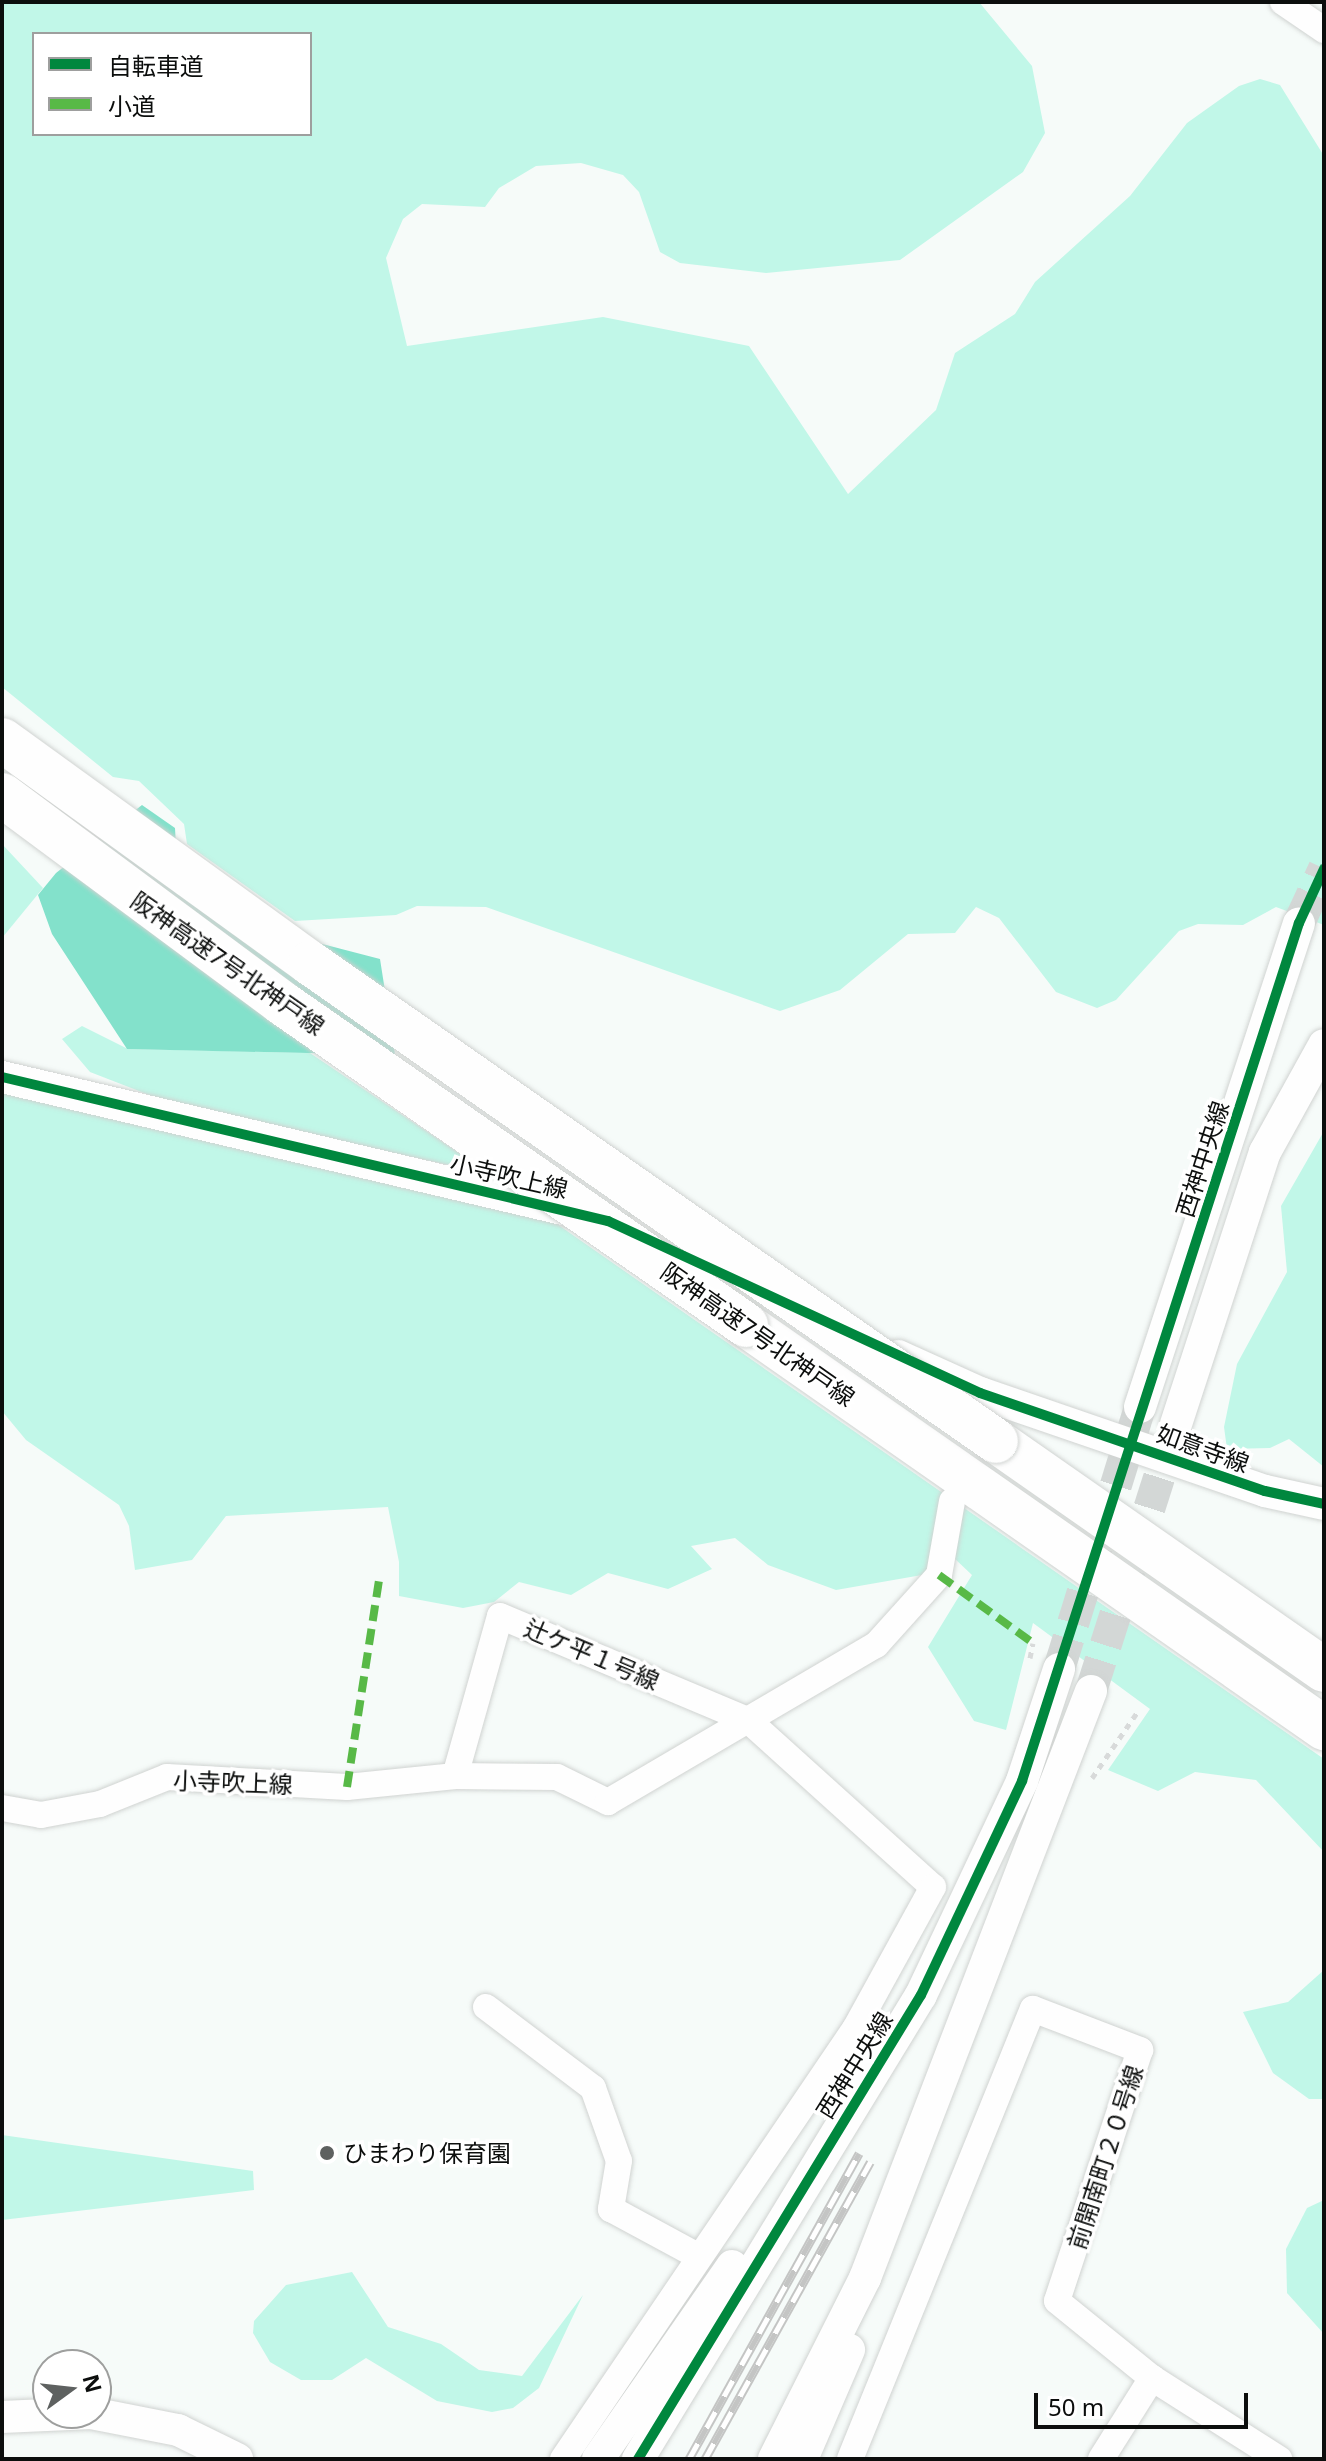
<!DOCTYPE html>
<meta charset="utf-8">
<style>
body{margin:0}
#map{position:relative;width:1326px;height:2461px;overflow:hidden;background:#f6fbf9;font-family:"Noto Sans","Noto Sans JP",sans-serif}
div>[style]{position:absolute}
.green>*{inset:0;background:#c1f7e8}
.water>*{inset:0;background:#83e1cb}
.tertiary-tunnel>*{height:32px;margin-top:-16px;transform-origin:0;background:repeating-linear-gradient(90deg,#d3d7d6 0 32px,transparent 0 48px)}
.path>*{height:5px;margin-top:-2.5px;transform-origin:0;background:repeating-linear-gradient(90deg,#d8dada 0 6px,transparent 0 12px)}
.roads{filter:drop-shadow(0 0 2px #d0d3d1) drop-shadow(0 0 2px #d0d3d1)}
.minor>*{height:26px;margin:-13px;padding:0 13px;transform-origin:13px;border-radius:13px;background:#fefefe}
.tertiary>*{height:32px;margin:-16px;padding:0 16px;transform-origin:16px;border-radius:16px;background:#fefefe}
.motorway>*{height:44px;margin:-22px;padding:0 22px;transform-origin:22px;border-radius:22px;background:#fefefe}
.rail>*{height:9px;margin-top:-4.5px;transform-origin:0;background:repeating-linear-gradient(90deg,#fff 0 18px,#c4c5c4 0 36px);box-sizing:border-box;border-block:2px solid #c4c5c4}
.bridges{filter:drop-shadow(0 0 2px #d0d3d1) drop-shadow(0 0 2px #d0d3d1)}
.motorway-bridge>*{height:44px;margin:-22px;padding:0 22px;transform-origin:22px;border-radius:22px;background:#fefefe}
.quiet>*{height:8px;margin-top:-4px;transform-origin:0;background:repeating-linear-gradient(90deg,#58b947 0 16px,transparent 0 24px)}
.cycleway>*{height:10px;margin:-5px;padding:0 5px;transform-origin:5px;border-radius:5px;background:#00873e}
.dots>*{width:22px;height:22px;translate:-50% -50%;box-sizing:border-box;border:4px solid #fff;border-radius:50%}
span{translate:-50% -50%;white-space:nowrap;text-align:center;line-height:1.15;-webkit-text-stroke:7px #fff;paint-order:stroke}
.street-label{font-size:24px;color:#0c0e0d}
.poi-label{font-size:24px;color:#0c0e0d}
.left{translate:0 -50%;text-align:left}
.frame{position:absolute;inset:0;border:4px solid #0c0e0d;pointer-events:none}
.legend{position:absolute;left:32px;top:32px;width:280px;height:104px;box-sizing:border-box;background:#fff;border:2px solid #9e9f9e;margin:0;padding:10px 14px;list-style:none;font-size:24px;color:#0c0e0d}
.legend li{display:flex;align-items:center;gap:16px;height:40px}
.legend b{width:40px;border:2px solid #9e9f9e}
.north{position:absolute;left:32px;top:2349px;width:80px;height:80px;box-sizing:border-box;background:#fff;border:2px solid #9e9f9e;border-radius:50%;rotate:75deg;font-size:22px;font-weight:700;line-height:32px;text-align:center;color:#0c0e0d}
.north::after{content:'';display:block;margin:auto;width:28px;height:36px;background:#5e6160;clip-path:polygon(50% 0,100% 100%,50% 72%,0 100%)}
.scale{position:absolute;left:1034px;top:2393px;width:214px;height:36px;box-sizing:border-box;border:4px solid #0c0e0d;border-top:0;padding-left:10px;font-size:24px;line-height:28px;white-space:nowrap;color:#0c0e0d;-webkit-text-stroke:6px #fff;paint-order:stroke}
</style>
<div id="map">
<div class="green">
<i style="clip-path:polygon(evenodd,2px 2px,979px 2px,1032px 66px,1045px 133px,1023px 172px,900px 260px,766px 273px,680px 263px,660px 252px,639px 192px,623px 175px,581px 163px,536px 166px,499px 188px,485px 207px,422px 204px,403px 219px,386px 258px,407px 346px,603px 317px,749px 346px,848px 494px,936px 410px,955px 353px,1015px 314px,1035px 282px,1130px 196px,1187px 123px,1239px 86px,1260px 79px,1280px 85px,1324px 156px,1324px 925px,1276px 907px,1243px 925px,1198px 924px,1179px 931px,1116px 1000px,1097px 1008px,1056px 992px,999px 918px,976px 907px,955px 933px,908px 934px,840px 990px,780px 1011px,486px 907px,417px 906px,396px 915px,295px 921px,187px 844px,184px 824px,139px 781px,113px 777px,2px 687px,2px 2px,34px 34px,310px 34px,310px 134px,34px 134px,34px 34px)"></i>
<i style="clip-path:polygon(2px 844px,43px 888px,2px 938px)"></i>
<i style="clip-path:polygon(82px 1026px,128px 1049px,310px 1053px,490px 1174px,175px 1105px,90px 1072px,62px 1039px)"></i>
<i style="clip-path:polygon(2px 1089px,547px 1217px,1324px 1759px,1324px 1852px,1256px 1780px,1195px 1772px,1158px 1791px,1108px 1770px,1150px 1709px,1033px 1623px,1006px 1730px,974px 1721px,928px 1647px,972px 1575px,953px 1557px,922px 1575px,836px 1590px,768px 1565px,735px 1538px,691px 1546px,712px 1569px,668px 1589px,608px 1573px,571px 1595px,519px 1582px,494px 1602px,463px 1608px,399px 1596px,399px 1562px,388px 1507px,226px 1516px,192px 1560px,135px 1570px,129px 1526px,119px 1505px,26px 1440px,2px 1411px)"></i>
<i style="clip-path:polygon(1324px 1131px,1324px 1467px,1289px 1439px,1270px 1448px,1227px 1449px,1224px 1427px,1237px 1364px,1287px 1272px,1281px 1206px)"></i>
<i style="clip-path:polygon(1324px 1970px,1324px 2099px,1309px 2099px,1273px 2073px,1243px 2012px,1288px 2002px)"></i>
<i style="clip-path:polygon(2px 2135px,253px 2171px,254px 2190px,2px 2220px)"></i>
<i style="clip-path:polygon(1324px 2200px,1324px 2334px,1287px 2293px,1286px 2249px,1307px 2208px)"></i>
<i style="clip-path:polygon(352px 2272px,388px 2327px,441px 2344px,479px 2370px,522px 2376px,583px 2295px,539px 2388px,513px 2408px,492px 2412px,437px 2401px,366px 2358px,332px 2380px,301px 2380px,270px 2362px,253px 2333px,254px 2321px,286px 2285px)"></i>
</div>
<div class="water">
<i style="clip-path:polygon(142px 805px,175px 828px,177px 867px,276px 932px,380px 959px,395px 1055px,127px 1049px,52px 934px,38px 895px,56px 873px)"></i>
</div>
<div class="tertiary-tunnel">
<i style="left:1299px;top:923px;width:60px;rotate:-65.2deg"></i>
<i style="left:1059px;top:1669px;width:274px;rotate:-72.8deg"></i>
<i style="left:1091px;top:1691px;width:280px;rotate:-72.3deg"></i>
</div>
<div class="path">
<i style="left:1030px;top:1658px;width:15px;rotate:-79deg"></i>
<i style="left:1092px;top:1778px;width:81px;rotate:-55.5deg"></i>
</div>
<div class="roads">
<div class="minor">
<i style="left:1283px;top:2px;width:50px;rotate:34.3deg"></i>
<i style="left:455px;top:1776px;width:166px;rotate:-74.3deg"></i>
<i style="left:500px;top:1616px;width:269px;rotate:22.8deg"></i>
<i style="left:748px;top:1720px;width:249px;rotate:42.1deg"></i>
<i style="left:933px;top:1887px;width:160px;rotate:118.8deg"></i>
<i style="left:856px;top:2027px;width:522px;rotate:124.15deg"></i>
<i style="left:2px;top:1808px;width:40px;rotate:10deg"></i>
<i style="left:41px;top:1815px;width:60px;rotate:-10.6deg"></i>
<i style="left:100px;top:1804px;width:72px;rotate:-21.9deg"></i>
<i style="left:167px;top:1777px;width:180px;rotate:3.2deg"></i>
<i style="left:347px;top:1787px;width:109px;rotate:-5.8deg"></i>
<i style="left:455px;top:1776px;width:102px;rotate:0.6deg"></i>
<i style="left:557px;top:1777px;width:57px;rotate:26.1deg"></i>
<i style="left:608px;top:1802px;width:311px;rotate:-30.4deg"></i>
<i style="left:876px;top:1645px;width:94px;rotate:-48deg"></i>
<i style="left:939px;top:1575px;width:75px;rotate:-80deg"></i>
<i style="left:486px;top:2007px;width:134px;rotate:37.1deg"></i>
<i style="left:593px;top:2088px;width:77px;rotate:70.4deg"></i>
<i style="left:619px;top:2161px;width:49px;rotate:99.5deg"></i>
<i style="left:611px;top:2209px;width:99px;rotate:28.4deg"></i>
<i style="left:850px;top:2459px;width:486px;rotate:-67.9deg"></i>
<i style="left:1033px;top:2009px;width:115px;rotate:21deg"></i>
<i style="left:1140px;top:2050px;width:264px;rotate:108.3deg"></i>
<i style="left:1057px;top:2301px;width:122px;rotate:39deg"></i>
<i style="left:1152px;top:2378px;width:151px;rotate:32.5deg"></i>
<i style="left:1101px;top:2459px;width:96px;rotate:-57.8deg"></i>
</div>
<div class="tertiary">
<i style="left:2px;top:1077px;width:580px;rotate:13.25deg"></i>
<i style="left:634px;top:1232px;width:105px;rotate:24.1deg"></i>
<i style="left:898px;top:1356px;width:90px;rotate:24.3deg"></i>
<i style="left:980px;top:1393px;width:301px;rotate:19deg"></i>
<i style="left:1265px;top:1491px;width:60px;rotate:12.4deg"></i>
<i style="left:1140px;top:1407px;width:509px;rotate:-71.81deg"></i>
<i style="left:1176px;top:1424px;width:286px;rotate:-71.9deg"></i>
<i style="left:1265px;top:1152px;width:122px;rotate:-61.1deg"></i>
<i style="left:2px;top:2417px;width:89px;rotate:-2.6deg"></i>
<i style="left:91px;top:2413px;width:89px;rotate:11.1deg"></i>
<i style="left:178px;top:2430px;width:66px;rotate:26.2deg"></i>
<i style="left:598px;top:2459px;width:235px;rotate:-55.2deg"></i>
<i style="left:638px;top:2459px;width:543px;rotate:-58.62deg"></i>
<i style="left:921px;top:1995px;width:237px;rotate:-64.7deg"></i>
<i style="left:1022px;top:1781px;width:118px;rotate:-71.7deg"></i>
<i style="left:774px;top:2459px;width:203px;rotate:-63.3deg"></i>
<i style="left:865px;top:2278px;width:629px;rotate:-68.94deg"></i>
<i style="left:802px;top:2459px;width:119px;rotate:-66.7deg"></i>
</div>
<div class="motorway">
<i style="left:746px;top:1325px;width:705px;rotate:34.89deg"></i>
<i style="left:996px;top:1441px;width:400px;rotate:34.9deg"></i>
</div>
</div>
<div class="rail">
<i style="left:689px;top:2459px;width:350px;rotate:-60.9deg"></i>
<i style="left:705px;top:2459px;width:340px;rotate:-60.9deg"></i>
</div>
<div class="bridges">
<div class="motorway-bridge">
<i style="left:2px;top:740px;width:380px;rotate:35.9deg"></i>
<i style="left:310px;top:963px;width:836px;rotate:34.87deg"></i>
<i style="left:2px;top:795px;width:349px;rotate:36.6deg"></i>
<i style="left:282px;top:1003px;width:565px;rotate:34.76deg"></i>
</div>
</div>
<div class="quiet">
<i style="left:939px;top:1575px;width:116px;rotate:35.9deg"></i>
<i style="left:347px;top:1787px;width:208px;rotate:-81.2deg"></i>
</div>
<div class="cycleway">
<i style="left:2px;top:1077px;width:623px;rotate:13.37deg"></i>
<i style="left:608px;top:1221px;width:410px;rotate:24.8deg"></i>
<i style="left:980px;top:1393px;width:301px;rotate:19deg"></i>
<i style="left:1265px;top:1491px;width:60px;rotate:12.4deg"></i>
<i style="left:638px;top:2459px;width:543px;rotate:-58.62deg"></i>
<i style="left:921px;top:1995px;width:237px;rotate:-64.7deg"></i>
<i style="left:1022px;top:1781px;width:902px;rotate:-72.11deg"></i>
<i style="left:1299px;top:923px;width:60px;rotate:-65.2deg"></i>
</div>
<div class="dots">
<i style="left:327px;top:2153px;background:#5e6160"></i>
</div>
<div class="street-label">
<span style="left:228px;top:963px;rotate:35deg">阪神高速7号北神戸線</span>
<span style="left:1202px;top:1159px;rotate:-72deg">西神中央線</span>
<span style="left:509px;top:1176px;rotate:13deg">小寺吹上線</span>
<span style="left:758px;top:1334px;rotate:35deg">阪神高速7号北神戸線</span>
<span style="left:1203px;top:1448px;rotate:20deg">如意寺線</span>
<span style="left:592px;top:1654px;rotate:23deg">辻ケ平１号線</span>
<span style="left:233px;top:1782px;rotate:2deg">小寺吹上線</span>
<span style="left:854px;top:2065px;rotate:-58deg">西神中央線</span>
<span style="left:1105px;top:2157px;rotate:-72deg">前開南町２０号線</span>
</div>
<div class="poi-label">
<span class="left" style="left:343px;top:2153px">ひまわり保育園</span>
</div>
<div class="frame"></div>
<ul class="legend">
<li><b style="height:10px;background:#00873e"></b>自転車道</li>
<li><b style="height:10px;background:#58b947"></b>小道</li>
</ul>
<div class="north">N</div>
<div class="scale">50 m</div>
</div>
